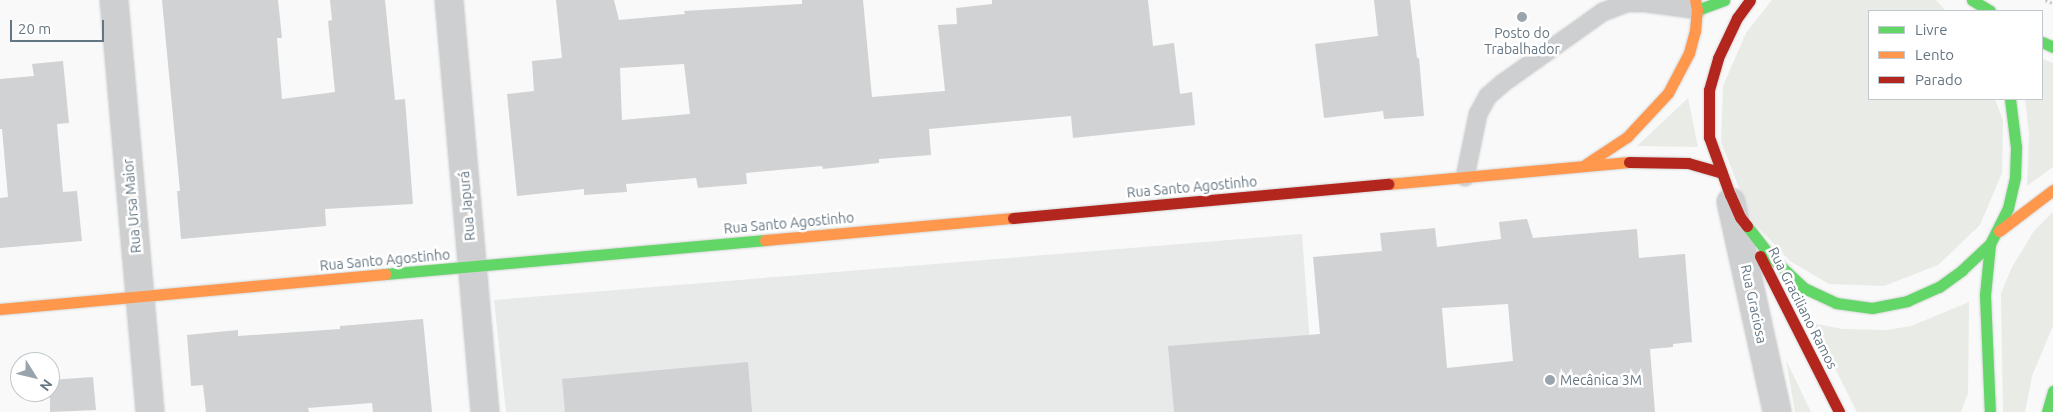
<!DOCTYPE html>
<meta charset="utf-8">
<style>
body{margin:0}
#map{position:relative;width:2053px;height:412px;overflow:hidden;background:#f9f9f9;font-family:Ubuntu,sans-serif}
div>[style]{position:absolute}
.built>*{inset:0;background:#e8e9e9}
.green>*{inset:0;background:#e8ebe6}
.building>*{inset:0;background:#d0d2d3}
.path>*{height:3px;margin-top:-1.5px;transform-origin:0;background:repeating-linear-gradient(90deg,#cbcccd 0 2.5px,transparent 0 5px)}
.roads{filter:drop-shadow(0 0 1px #d5d6d7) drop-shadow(0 0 1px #d5d6d7)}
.lane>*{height:18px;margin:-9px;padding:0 9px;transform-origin:9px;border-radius:9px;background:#cecfd0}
.street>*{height:28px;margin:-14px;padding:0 14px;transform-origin:14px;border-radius:14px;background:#cecfd0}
.fast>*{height:11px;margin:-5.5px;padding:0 5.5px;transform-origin:5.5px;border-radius:5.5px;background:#63d668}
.slow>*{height:11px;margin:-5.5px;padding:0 5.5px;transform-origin:5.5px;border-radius:5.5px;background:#ff974d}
.jam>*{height:11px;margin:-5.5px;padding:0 5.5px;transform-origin:5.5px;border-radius:5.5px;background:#b3261e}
.dots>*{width:14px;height:14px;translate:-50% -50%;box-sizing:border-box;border:2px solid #fff;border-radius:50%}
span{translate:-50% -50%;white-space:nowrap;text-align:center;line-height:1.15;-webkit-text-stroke:5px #fff;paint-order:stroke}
.poi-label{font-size:14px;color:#657683}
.left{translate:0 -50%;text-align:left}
.street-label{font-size:14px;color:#657683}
.legend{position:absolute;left:1868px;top:10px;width:175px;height:90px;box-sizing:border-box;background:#fff;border:1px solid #c1c8cd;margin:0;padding:6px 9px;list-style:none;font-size:15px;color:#657683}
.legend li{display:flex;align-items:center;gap:10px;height:25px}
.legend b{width:25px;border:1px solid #c1c8cd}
.north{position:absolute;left:10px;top:352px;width:50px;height:50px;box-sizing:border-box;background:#fff;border:1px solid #c1c8cd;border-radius:50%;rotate:126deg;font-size:14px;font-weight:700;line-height:20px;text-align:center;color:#657683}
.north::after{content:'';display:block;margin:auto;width:18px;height:22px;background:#99a4ac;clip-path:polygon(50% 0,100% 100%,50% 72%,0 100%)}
.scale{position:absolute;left:10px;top:20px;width:94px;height:22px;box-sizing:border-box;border:2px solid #657683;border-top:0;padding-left:6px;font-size:15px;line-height:18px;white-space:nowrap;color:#657683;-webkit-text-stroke:4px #fff;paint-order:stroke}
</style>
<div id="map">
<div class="built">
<i style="clip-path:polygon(1302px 234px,1315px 412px,506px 412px,494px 300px)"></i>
</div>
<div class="green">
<i style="clip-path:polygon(1772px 0,1936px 0,1946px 11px,1869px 11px,1869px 99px,1995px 99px,2003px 120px,2002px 173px,1980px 225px,1938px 265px,1884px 286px,1829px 284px,1790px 261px,1752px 221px,1721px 142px,1723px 86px,1746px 33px)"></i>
<i style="clip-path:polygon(2042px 59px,2053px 63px,2053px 167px,2027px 186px,2029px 134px,2025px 99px,2042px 99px)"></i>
<i style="clip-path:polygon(1688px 98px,1698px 147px,1637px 146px)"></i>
<i style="clip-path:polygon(2053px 212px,2053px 326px,2032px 376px,2025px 412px,2003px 412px,2001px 293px,2012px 267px,2034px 231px)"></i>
<i style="clip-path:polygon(1969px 302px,1968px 393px,1961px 412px,1857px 412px,1812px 323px,1842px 329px,1887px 330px,1911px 326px)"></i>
<i style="clip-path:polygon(1786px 360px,1811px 412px,1795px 412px)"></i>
</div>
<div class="building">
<i style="clip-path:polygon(162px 0,278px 0,282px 38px,277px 38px,282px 99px,335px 92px,328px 21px,332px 20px,330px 0,385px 0,395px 100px,405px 99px,413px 204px,325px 209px,326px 226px,181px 239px,177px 191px,180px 191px)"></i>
<i style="clip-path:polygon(evenodd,556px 0,614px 0,619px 20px,685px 14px,684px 11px,802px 4px,802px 0,863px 0,872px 97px,945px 91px,938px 25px,957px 24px,956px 8px,992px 4px,992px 0,1148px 0,1153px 46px,1174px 43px,1180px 94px,1192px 92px,1195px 125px,1073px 138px,1071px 116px,929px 129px,931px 155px,879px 159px,879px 163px,823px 169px,822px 166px,746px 173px,747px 184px,698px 188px,696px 178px,626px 184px,627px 192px,584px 195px,584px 189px,517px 196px,507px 94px,534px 91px,532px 61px,562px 58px,556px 0,684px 64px,690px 114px,622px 120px,620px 68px,684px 64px)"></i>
<i style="clip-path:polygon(1374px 0,1410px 0,1417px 58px,1419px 58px,1424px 116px,1384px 119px,1383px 111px,1324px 118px,1315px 44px,1378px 36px)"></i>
<i style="clip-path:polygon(63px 61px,69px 123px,57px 124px,63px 192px,77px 191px,82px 241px,0 248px,0 198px,8px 197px,2px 129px,0 129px,0 79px,34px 76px,32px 64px)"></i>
<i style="clip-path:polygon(evenodd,1527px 219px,1533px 238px,1637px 229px,1639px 258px,1685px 254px,1692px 342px,1673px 344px,1673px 347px,1650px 349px,1655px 412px,1174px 412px,1168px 346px,1320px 334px,1313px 257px,1382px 251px,1380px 233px,1435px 228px,1437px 247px,1501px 239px,1499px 222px,1527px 219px,1508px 304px,1513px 361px,1447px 368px,1442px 308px,1508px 304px)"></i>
<i style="clip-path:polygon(423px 319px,432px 412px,373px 412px,372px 403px,308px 408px,309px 412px,206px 412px,203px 385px,191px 386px,187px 335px,238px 330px,238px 336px,340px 329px,340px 326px)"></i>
<i style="clip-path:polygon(748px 362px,752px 412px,565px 412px,562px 379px)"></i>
<i style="clip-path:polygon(93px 377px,96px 410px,50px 412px,50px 380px)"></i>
</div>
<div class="path">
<i style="left:2045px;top:0;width:9px;rotate:21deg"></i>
</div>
<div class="roads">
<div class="lane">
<i style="left:1465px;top:177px;width:64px;rotate:-78.3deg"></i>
<i style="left:1478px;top:114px;width:21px;rotate:-61deg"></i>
<i style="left:1488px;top:96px;width:20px;rotate:-41deg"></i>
<i style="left:1503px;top:83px;width:123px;rotate:-35.4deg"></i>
<i style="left:1603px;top:12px;width:25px;rotate:-21deg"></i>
<i style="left:1626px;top:3px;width:20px"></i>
<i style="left:1646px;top:3px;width:51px;rotate:7.8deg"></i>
</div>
<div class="street">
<i style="left:114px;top:0;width:414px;rotate:85deg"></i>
<i style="left:449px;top:0;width:414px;rotate:85deg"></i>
<i style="left:1731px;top:202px;width:215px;rotate:77.6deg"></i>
</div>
<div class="fast">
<i style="left:1972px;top:0;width:21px;rotate:31deg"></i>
<i style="left:1697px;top:10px;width:29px;rotate:-20deg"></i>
<i style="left:2042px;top:42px;width:12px;rotate:24deg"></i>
<i style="left:1747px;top:226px;width:41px;rotate:52deg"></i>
<i style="left:1772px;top:258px;width:44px;rotate:43.2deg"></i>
<i style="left:1804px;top:288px;width:35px;rotate:25deg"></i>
<i style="left:1836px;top:303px;width:36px;rotate:8deg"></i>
<i style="left:1872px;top:308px;width:36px;rotate:-11deg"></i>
<i style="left:1907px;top:301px;width:35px;rotate:-24deg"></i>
<i style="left:1939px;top:287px;width:29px;rotate:-36deg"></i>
<i style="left:1962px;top:270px;width:38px;rotate:-43deg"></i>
<i style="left:1990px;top:244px;width:40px;rotate:-63.4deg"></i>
<i style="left:2008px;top:208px;width:32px;rotate:-77deg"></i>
<i style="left:2015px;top:177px;width:30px;rotate:-88deg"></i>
<i style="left:2016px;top:147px;width:48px;rotate:-97.1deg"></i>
<i style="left:1990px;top:244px;width:51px;rotate:95.6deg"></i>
<i style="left:1985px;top:295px;width:117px;rotate:87.6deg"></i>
<i style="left:385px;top:274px;width:382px;rotate:-5.1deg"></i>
<i style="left:2047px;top:412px;width:22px;rotate:-74deg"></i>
</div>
<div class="slow">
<i style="left:1586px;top:164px;width:49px;rotate:-33.4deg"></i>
<i style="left:1627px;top:137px;width:60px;rotate:-47deg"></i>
<i style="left:1668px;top:93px;width:45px;rotate:-62.3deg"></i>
<i style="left:1689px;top:53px;width:23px;rotate:-75deg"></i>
<i style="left:1695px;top:31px;width:21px;rotate:-85deg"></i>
<i style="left:1697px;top:10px;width:10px;rotate:-101deg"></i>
<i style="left:1388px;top:184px;width:242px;rotate:-5.2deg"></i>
<i style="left:1999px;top:231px;width:68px;rotate:-37.2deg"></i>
<i style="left:765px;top:240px;width:249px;rotate:-5.1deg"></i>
<i style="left:0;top:309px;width:387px;rotate:-5.2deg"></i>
</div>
<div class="jam">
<i style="left:1629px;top:162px;width:59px;rotate:1deg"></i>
<i style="left:1688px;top:163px;width:35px;rotate:16deg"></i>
<i style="left:1013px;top:218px;width:377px;rotate:-5.2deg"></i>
<i style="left:1747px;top:226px;width:11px;rotate:-128deg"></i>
<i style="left:1740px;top:217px;width:24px;rotate:-114deg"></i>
<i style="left:1730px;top:195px;width:62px;rotate:-109.9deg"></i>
<i style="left:1709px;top:137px;width:47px;rotate:-90deg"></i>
<i style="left:1709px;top:90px;width:33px;rotate:-74deg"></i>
<i style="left:1718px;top:58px;width:44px;rotate:-64.6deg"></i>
<i style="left:1737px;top:18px;width:22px;rotate:-54deg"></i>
<i style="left:1760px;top:256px;width:175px;rotate:63.1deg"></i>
</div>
</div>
<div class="dots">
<i style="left:1522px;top:17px;background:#99a4ac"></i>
<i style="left:1550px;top:380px;background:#99a4ac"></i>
</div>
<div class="poi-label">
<span style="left:1522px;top:41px">Posto do<br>Trabalhador</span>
<span class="left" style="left:1560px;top:380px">Mecânica 3M</span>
</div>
<div class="street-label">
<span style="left:1192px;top:187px;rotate:-5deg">Rua Santo Agostinho</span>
<span style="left:132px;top:206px;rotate:-95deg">Rua Ursa Maior</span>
<span style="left:467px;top:206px;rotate:-95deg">Rua Japurá</span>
<span style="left:789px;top:223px;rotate:-5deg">Rua Santo Agostinho</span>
<span style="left:385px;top:260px;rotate:-5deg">Rua Santo Agostinho</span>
<span style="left:1754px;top:304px;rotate:78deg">Rua Graciosa</span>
<span style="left:1803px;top:308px;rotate:63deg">Rua Graciliano Ramos</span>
</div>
<ul class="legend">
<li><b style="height:6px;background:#63d668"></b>Livre</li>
<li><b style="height:6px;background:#ff974d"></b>Lento</li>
<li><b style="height:6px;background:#b3261e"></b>Parado</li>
</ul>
<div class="north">N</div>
<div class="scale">20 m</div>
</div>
